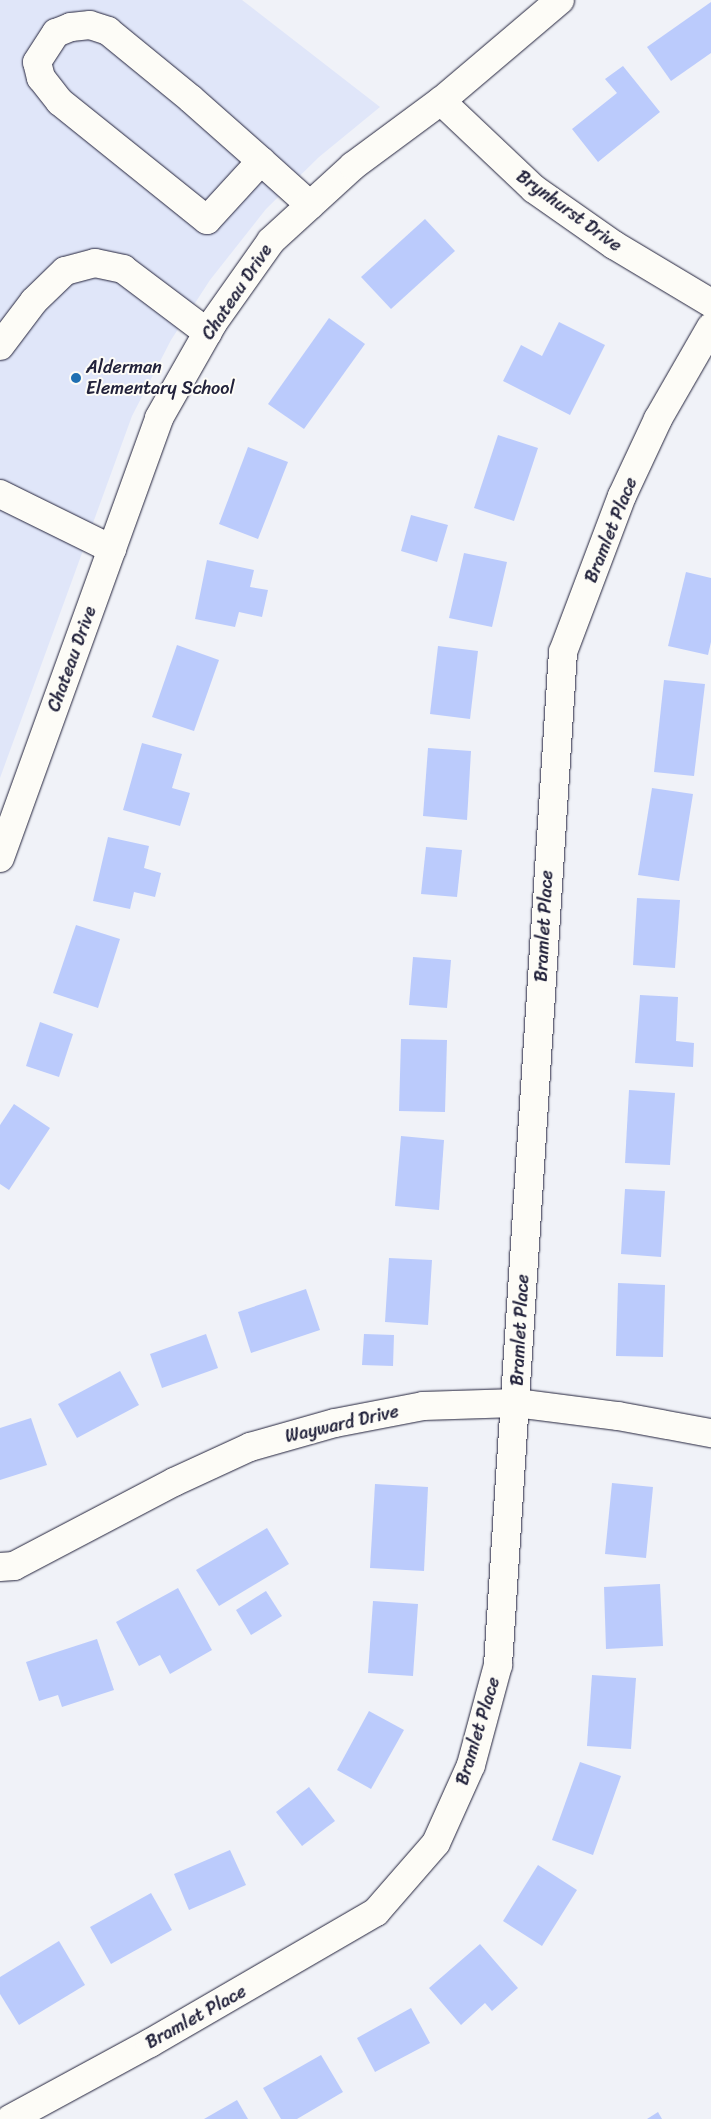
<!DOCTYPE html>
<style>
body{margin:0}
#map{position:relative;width:711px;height:2119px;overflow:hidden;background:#f0f2f8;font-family:Sriracha,sans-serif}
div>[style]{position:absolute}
.built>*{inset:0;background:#e0e6f9}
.building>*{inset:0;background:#bbcbfc}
.roads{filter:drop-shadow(0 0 1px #22223b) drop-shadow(0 0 1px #22223b)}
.minor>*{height:28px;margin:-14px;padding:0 14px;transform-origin:14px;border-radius:14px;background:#fdfcf7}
.dots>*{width:14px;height:14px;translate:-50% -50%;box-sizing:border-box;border:2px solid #fdfcf7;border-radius:50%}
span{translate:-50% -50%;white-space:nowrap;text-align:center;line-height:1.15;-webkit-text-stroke:4px #fdfcf7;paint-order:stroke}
.street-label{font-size:18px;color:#22223b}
.poi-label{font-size:18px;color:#22223b}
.left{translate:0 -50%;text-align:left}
</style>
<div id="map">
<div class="built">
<i style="clip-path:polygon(0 0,242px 0,380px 107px,319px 157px,266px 209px,210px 280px,171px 340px,132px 416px,0 778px)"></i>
</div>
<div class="building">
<i style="clip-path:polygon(711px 2px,711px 53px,671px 81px,647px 47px)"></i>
<i style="clip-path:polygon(623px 66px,660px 112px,598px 162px,572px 129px,617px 93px,605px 79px)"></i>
<i style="clip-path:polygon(425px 219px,455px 251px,391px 309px,361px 277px)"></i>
<i style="clip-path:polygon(329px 318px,365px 344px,304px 429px,268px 404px)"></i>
<i style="clip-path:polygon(559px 322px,605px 345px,570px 415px,503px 381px,521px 345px,542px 356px)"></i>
<i style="clip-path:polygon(498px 435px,538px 448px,514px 521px,474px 508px)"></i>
<i style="clip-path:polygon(248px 447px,288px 462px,258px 539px,219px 524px)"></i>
<i style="clip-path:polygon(411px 515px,448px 525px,437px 562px,401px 551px)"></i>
<i style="clip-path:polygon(464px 553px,507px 562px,492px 627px,449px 618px)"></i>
<i style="clip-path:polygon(207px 560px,254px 570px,250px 587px,268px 590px,262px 617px,239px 612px,235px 627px,195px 619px)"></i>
<i style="clip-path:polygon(686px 572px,711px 578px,711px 642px,708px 655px,668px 646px)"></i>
<i style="clip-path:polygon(177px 645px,219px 660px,194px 731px,152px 717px)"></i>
<i style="clip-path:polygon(438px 646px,478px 651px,470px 719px,430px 714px)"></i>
<i style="clip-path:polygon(664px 680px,705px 684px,694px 776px,654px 772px)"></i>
<i style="clip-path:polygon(142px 743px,182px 754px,172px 788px,190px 793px,180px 826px,123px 810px)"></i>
<i style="clip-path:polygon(428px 748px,471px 751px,467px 820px,423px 816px)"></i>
<i style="clip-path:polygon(652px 788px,693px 794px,679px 881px,638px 875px)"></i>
<i style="clip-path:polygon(108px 837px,149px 846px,144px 868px,161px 873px,155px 897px,134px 892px,130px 909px,93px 901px)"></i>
<i style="clip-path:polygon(426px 847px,462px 850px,457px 897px,421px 894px)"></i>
<i style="clip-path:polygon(637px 898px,680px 900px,675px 968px,633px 965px)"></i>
<i style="clip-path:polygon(76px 925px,120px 939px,98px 1008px,53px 993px)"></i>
<i style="clip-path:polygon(413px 957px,451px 960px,447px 1008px,409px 1005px)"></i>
<i style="clip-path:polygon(640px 995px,678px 997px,676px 1041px,694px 1043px,693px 1067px,635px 1063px)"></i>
<i style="clip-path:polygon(40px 1022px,73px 1034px,59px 1077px,26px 1066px)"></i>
<i style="clip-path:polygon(401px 1039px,447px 1040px,445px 1112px,399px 1111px)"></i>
<i style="clip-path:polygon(629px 1090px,675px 1093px,670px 1165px,625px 1163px)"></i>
<i style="clip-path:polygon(14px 1104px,50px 1128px,9px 1190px,0 1184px,0 1125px)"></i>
<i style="clip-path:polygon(401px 1136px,444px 1140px,439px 1210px,395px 1206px)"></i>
<i style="clip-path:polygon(625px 1189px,665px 1191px,661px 1257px,621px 1254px)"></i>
<i style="clip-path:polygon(389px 1258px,432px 1260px,428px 1325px,385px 1322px)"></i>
<i style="clip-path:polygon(618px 1283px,665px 1285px,663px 1357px,616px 1356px)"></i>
<i style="clip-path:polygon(306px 1289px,320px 1330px,251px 1353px,238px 1312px)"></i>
<i style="clip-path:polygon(206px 1334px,218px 1368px,162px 1388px,150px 1354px)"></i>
<i style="clip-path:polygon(364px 1334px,394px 1335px,393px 1366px,362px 1365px)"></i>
<i style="clip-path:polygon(120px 1371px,139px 1405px,77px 1438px,58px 1404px)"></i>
<i style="clip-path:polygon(31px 1418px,47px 1465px,0 1480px,0 1428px)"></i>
<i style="clip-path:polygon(612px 1483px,653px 1487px,646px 1558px,605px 1554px)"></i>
<i style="clip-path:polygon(375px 1484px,428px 1487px,424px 1571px,370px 1568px)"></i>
<i style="clip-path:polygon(267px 1528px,289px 1564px,219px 1606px,196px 1570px)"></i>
<i style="clip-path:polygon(660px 1584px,663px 1646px,606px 1649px,604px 1587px)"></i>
<i style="clip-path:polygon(178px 1588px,212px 1650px,170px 1674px,160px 1655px,139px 1666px,116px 1622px)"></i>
<i style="clip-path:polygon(266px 1591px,282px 1616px,251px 1635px,236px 1610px)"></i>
<i style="clip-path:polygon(373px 1601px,418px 1604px,413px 1676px,368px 1673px)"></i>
<i style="clip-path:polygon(97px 1639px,114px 1690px,62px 1707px,58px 1695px,39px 1701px,26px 1662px)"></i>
<i style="clip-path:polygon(592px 1675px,636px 1678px,631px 1749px,587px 1746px)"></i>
<i style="clip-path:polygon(369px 1711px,404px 1730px,371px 1789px,337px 1770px)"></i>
<i style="clip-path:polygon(580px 1762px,621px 1776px,593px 1855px,552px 1840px)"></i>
<i style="clip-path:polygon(309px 1787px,335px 1821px,302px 1846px,276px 1812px)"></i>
<i style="clip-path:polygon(230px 1850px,246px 1885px,189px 1910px,174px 1874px)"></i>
<i style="clip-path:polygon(538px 1865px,577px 1890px,542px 1946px,503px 1921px)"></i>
<i style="clip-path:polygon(151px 1893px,172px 1930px,111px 1964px,90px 1927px)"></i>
<i style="clip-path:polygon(59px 1941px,85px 1985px,19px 2025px,0 1994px,0 1977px)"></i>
<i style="clip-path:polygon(480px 1944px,518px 1988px,492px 2011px,485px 2003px,461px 2025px,429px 1988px)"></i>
<i style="clip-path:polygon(411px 2008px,430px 2043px,375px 2072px,357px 2038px)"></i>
<i style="clip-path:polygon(321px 2055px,343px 2092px,297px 2119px,281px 2119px,263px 2088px)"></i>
<i style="clip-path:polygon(237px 2100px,248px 2119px,204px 2119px)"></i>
<i style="clip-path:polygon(658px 2112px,662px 2119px,647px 2119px)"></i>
</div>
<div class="roads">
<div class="minor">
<i style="left:441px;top:101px;width:128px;rotate:43.4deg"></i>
<i style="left:534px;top:189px;width:98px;rotate:35deg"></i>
<i style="left:614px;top:245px;width:113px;rotate:30.9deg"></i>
<i style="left:261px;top:161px;width:80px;rotate:132.5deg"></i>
<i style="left:207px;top:220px;width:189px;rotate:-141.2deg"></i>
<i style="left:60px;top:102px;width:31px;rotate:-128deg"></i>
<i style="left:41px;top:78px;width:16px;rotate:-104deg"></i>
<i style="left:37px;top:62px;width:35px;rotate:-57deg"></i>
<i style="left:56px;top:33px;width:16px;rotate:-22deg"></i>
<i style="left:71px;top:27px;width:19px;rotate:-6deg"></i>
<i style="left:90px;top:25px;width:19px;rotate:18deg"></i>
<i style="left:108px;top:31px;width:107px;rotate:39.3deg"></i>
<i style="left:191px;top:99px;width:94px;rotate:41.5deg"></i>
<i style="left:261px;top:161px;width:66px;rotate:41.9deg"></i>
<i style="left:0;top:346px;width:56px;rotate:-52.9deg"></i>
<i style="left:34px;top:301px;width:43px;rotate:-44.1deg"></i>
<i style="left:65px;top:271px;width:31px;rotate:-15deg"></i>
<i style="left:95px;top:263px;width:29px;rotate:12deg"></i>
<i style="left:123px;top:269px;width:106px;rotate:37deg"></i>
<i style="left:0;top:494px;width:125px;rotate:26.2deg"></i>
<i style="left:0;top:858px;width:468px;rotate:-70.1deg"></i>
<i style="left:159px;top:418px;width:109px;rotate:-60.4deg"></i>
<i style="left:213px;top:323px;width:100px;rotate:-54.7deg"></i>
<i style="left:271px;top:241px;width:111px;rotate:-42.4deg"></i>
<i style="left:353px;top:166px;width:109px;rotate:-36.5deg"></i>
<i style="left:441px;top:101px;width:156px;rotate:-40.3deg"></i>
<i style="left:0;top:1567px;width:14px;rotate:-4deg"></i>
<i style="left:14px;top:1566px;width:181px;rotate:-27.7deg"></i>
<i style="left:174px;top:1482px;width:84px;rotate:-24.7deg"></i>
<i style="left:250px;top:1447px;width:88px;rotate:-15.8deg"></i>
<i style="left:335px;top:1423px;width:90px;rotate:-10.9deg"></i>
<i style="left:423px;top:1406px;width:93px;rotate:-1.8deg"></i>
<i style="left:516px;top:1403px;width:103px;rotate:7.3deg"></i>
<i style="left:618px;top:1416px;width:95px;rotate:10.4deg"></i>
<i style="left:10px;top:2119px;width:159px;rotate:-28.5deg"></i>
<i style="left:150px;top:2043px;width:261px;rotate:-30.1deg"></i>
<i style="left:376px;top:1912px;width:91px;rotate:-49deg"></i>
<i style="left:436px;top:1843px;width:85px;rotate:-65.8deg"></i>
<i style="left:471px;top:1765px;width:104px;rotate:-74.9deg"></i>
<i style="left:498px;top:1665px;width:1015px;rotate:-86.33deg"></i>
<i style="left:563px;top:652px;width:167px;rotate:-69.3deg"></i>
<i style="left:622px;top:496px;width:85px;rotate:-64.9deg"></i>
<i style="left:658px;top:419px;width:106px;rotate:-60.1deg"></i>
</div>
</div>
<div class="dots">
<i style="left:76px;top:378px;background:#1f6fb2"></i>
</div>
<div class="street-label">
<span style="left:569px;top:211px;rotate:36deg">Brynhurst Drive</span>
<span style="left:237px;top:292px;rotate:-56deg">Chateau Drive</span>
<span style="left:611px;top:530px;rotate:-68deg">Bramlet Place</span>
<span style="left:72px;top:659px;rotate:-70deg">Chateau Drive</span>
<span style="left:544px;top:926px;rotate:-87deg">Bramlet Place</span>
<span style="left:520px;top:1330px;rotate:-87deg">Bramlet Place</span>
<span style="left:342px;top:1424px;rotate:-13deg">Wayward Drive</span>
<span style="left:478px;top:1731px;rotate:-73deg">Bramlet Place</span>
<span style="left:196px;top:2017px;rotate:-29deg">Bramlet Place</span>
</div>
<div class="poi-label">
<span class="left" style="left:86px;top:378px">Alderman<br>Elementary School</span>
</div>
</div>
